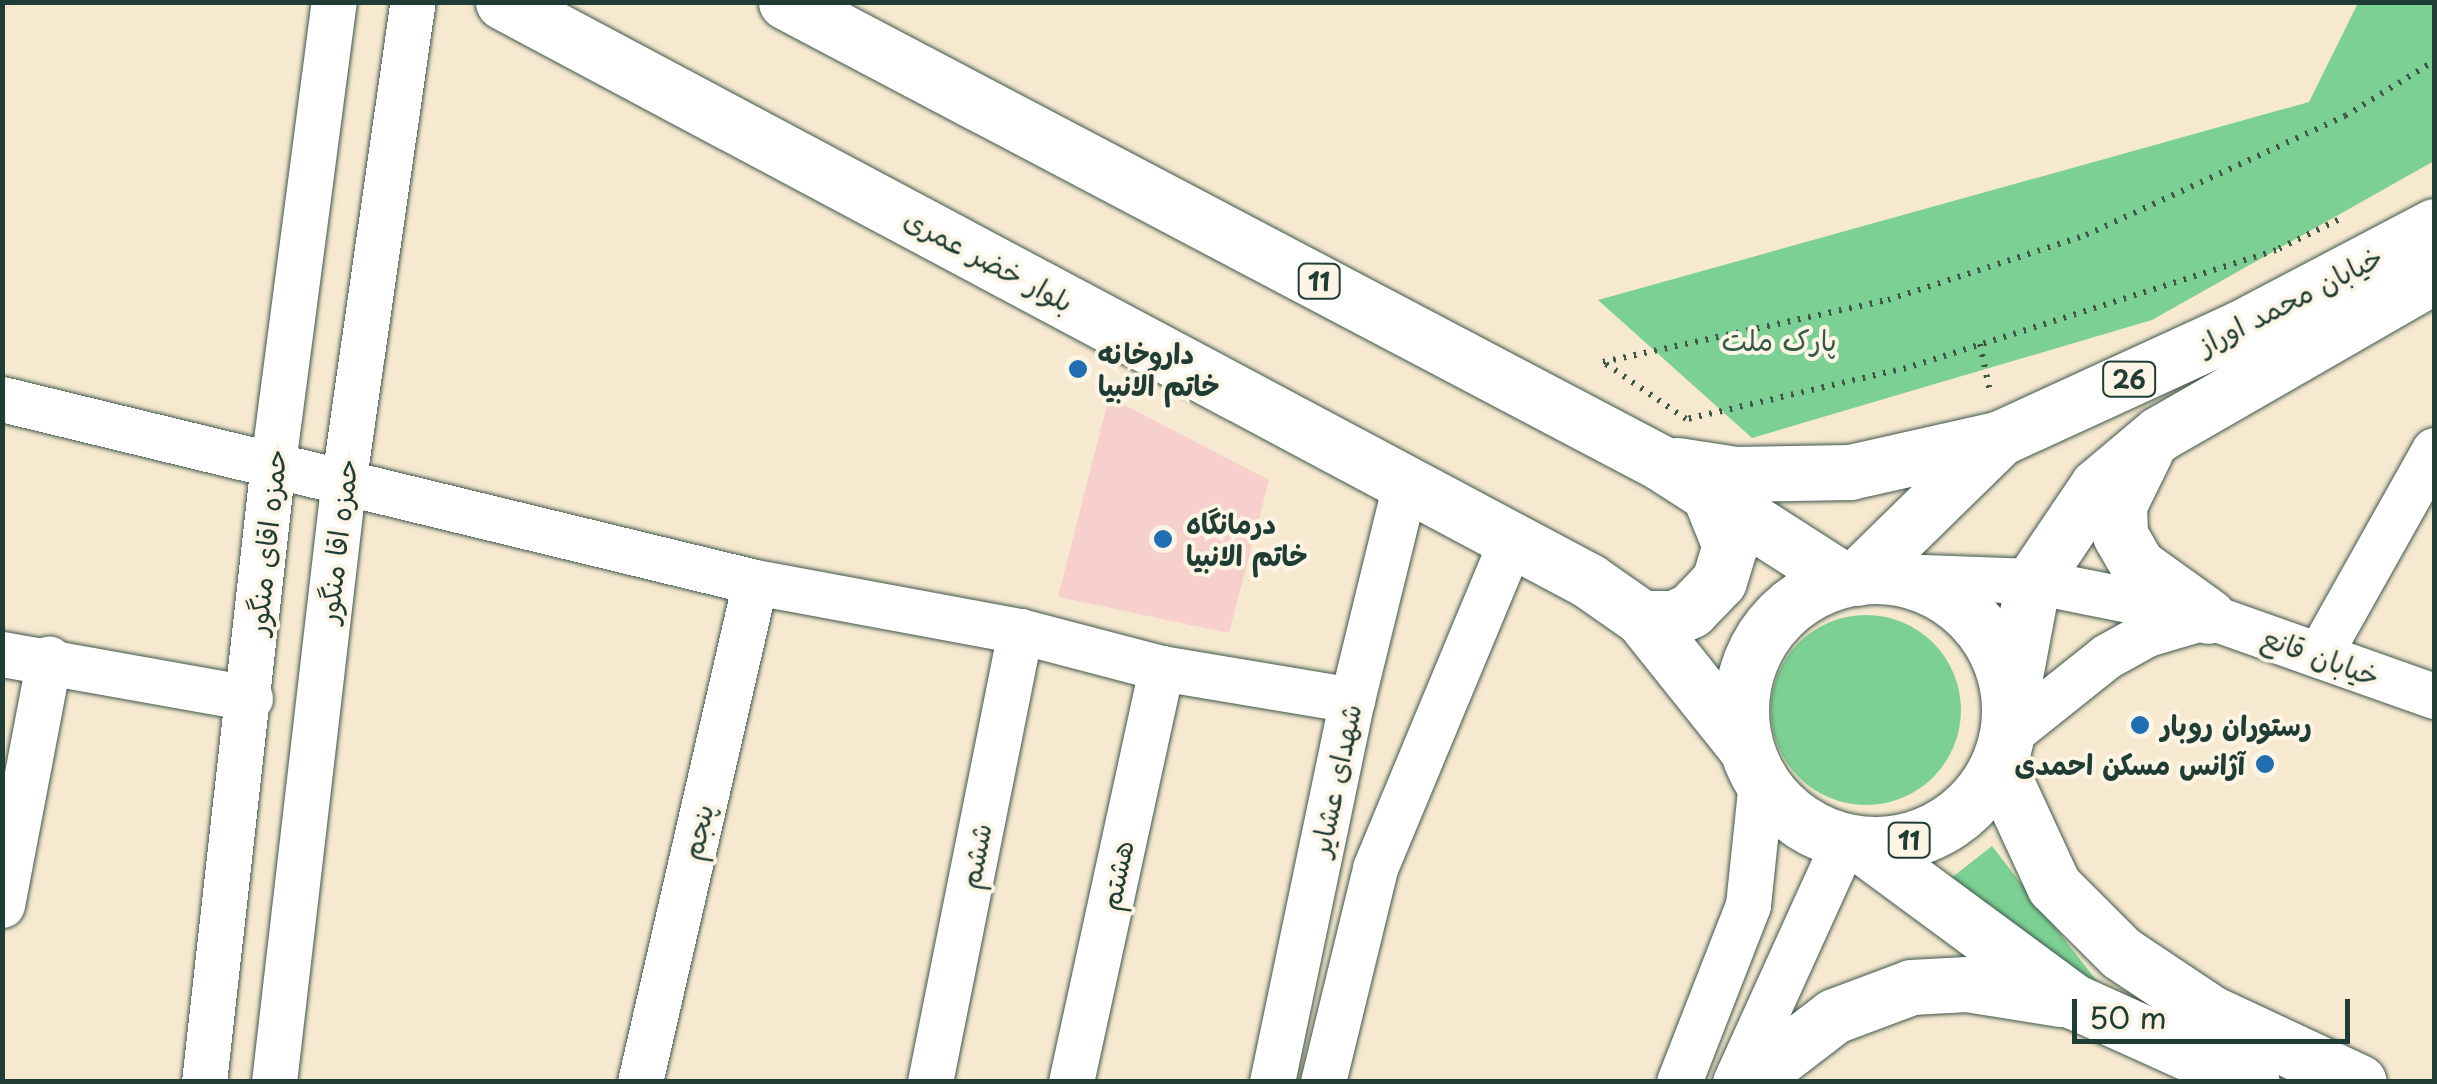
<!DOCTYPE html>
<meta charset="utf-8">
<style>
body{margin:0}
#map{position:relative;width:2437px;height:1084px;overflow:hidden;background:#f6e9d0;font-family:"Playpen Sans","Playpen Sans Arabic",sans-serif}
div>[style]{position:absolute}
.built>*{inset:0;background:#f7d0cd}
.green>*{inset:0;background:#7dd093}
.round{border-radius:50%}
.path>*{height:6px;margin-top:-3px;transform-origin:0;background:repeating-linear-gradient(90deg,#3f574b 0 2.5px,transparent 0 10.5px)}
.roads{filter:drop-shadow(0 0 2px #3f574b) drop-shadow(0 0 2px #3f574b)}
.minor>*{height:45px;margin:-22.5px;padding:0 22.5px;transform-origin:22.5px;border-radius:22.5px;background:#fff}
.major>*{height:55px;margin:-27.5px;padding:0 27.5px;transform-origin:27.5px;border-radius:27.5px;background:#fff}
.major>.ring{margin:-27.5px;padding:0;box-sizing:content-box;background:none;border:55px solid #fff;border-radius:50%}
.dots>*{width:28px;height:28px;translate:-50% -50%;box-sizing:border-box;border:5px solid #fcf5e5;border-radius:50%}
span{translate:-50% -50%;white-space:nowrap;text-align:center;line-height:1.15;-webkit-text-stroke:8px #fcf5e5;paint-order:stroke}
.shield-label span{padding:2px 8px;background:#fcf5e5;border:2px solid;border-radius:8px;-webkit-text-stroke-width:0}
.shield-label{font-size:25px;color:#1f3d34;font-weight:700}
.street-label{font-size:28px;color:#1f3d34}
.park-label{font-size:28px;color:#325a47}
.poi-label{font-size:28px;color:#1f3d34;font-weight:700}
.left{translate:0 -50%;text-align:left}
.right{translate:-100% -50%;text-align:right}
.frame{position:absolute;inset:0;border:5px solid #1f3d34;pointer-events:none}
.scale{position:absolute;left:2072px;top:999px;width:278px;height:45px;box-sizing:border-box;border:5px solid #1f3d34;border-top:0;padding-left:12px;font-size:30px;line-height:35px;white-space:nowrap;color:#1f3d34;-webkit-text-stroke:8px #fcf5e5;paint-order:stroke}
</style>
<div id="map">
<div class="built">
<i style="clip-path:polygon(1109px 397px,1269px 480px,1229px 633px,1058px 597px)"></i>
</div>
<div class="green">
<i style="clip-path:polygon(2358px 3px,2434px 3px,2434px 161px,2152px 320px,1752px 438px,1598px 300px,2309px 102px)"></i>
<i class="round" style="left:1771px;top:615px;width:190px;height:190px"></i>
<i style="clip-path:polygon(1992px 846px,2110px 998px,1932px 893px)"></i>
</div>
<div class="path">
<i style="left:2338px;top:220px;width:69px;rotate:154.2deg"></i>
<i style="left:2276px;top:250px;width:388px;rotate:162.3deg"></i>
<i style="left:1906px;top:368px;width:226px;rotate:166.9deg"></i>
<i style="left:1686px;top:419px;width:101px;rotate:-145.5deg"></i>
<i style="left:1603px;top:362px;width:292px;rotate:-12.3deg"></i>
<i style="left:1888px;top:300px;width:208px;rotate:-18.2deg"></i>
<i style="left:2086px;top:235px;width:285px;rotate:-24.7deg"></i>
<i style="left:2345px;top:116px;width:105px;rotate:-31.7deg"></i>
<i style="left:1980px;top:344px;width:49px;rotate:78.2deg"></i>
</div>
<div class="roads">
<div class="minor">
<i style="left:2px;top:399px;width:775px;rotate:13.66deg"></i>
<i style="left:755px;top:582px;width:269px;rotate:10.5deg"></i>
<i style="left:1020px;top:631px;width:146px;rotate:14.7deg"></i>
<i style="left:1161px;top:668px;width:194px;rotate:9.5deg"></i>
<i style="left:1896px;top:576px;width:137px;rotate:2.1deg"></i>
<i style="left:2033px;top:581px;width:178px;rotate:11.3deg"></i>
<i style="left:2208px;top:616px;width:240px;rotate:19.5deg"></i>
<i style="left:2px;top:654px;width:252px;rotate:10.1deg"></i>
<i style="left:2319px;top:655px;width:235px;rotate:-60.7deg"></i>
<i style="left:2008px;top:735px;width:127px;rotate:-38.6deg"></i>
<i style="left:2107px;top:656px;width:46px;rotate:-28.8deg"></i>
<i style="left:2147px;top:634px;width:56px;rotate:-16.5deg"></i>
<i style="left:2px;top:905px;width:251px;rotate:-79.2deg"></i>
<i style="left:204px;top:1082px;width:623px;rotate:-83.64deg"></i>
<i style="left:273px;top:463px;width:465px;rotate:-82.5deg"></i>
<i style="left:274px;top:1082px;width:608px;rotate:-83.39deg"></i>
<i style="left:344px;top:478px;width:481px;rotate:-81.8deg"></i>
<i style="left:640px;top:1082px;width:513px;rotate:-77.05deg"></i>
<i style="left:930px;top:1082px;width:460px;rotate:-78.7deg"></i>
<i style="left:1071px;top:1082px;width:424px;rotate:-77.7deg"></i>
<i style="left:1272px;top:1082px;width:390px;rotate:-78.2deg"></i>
<i style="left:1352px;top:700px;width:227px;rotate:-76.2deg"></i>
<i style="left:1323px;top:1082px;width:220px;rotate:-76.3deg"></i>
<i style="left:1375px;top:868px;width:360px;rotate:-67.4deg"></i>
<i style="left:1679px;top:1082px;width:190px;rotate:-68.7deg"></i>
<i style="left:1748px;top:905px;width:124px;rotate:-84deg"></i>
<i style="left:1735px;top:1082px;width:266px;rotate:-65.6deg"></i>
</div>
<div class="major">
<i style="left:503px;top:2px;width:1231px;rotate:28.06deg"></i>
<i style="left:1589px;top:581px;width:65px;rotate:34.9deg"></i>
<i style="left:1642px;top:618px;width:165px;rotate:51.4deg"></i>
<i style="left:786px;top:2px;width:989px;rotate:27.78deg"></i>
<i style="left:1661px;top:463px;width:215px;rotate:32.7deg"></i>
<i style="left:2145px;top:452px;width:59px;rotate:116.1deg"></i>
<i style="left:2119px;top:505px;width:30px;rotate:88deg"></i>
<i style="left:2120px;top:535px;width:34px;rotate:60deg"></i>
<i style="left:2137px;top:565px;width:87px;rotate:35.7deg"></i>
<i style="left:1677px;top:465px;width:59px;rotate:8.8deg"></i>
<i style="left:1735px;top:474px;width:115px;rotate:-1deg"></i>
<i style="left:1850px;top:472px;width:151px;rotate:-12.7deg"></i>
<i class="ring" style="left:1741px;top:576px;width:213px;height:213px"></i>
<i style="left:1857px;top:578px;width:200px;rotate:-44.4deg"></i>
<i style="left:2000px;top:438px;width:266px;rotate:-24.6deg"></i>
<i style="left:2242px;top:327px;width:217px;rotate:-27.7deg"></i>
<i style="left:1642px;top:618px;width:32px"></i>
<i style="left:1674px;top:618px;width:19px;rotate:-25deg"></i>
<i style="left:1691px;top:610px;width:40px;rotate:-46deg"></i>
<i style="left:1719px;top:581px;width:37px;rotate:-73deg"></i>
<i style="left:1730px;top:546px;width:56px;rotate:-112deg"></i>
<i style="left:2012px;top:692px;width:113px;rotate:-79.3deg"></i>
<i style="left:2033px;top:581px;width:115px;rotate:-56deg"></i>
<i style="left:2097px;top:486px;width:81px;rotate:-40deg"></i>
<i style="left:2159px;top:434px;width:317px;rotate:-29.9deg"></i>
<i style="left:1998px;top:765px;width:133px;rotate:65.2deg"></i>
<i style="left:2054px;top:886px;width:95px;rotate:45deg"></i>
<i style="left:2121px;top:953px;width:108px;rotate:33.7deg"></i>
<i style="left:2211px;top:1013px;width:163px;rotate:25deg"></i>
<i style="left:1860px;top:844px;width:265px;rotate:36.4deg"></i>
<i style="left:2073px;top:1001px;width:196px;rotate:24.3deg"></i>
<i style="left:1748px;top:1082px;width:108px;rotate:-37.5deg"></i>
<i style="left:1834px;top:1016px;width:82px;rotate:-20.6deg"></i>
<i style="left:1911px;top:987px;width:56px;rotate:-3.1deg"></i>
<i style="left:1967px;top:984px;width:95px;rotate:9.1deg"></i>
</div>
</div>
<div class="dots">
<i style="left:1078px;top:369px;background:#1f6fb2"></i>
<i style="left:1163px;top:539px;background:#1f6fb2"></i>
<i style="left:2140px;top:725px;background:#1f6fb2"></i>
<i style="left:2265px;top:764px;background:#1f6fb2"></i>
</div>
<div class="shield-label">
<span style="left:1319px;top:281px">11</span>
<span style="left:2129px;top:379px">26</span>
<span style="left:1909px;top:840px">11</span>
</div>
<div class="street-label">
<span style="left:989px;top:260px;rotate:28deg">بلوار خضر عمری</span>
<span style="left:2290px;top:300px;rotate:-27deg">خیابان محمد اوراز</span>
<span style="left:337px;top:541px;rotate:-83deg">حمزه اقا منگور</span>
<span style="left:266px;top:542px;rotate:-84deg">حمزه اقای منگور</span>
<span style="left:2321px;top:656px;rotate:20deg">خیابان قانع</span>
<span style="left:1335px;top:780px;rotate:-78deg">شهدای عشایر</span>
<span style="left:697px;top:832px;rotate:-77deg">پنجم</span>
<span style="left:975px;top:856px;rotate:-79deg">ششم</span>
<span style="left:1116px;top:875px;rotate:-78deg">هشتم</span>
</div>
<div class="park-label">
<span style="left:1779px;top:340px">پارک ملت</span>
</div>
<div class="poi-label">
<span class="left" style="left:1098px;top:369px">داروخانه<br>خاتم الانبیا</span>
<span class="left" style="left:1186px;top:539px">درمانگاه<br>خاتم الانبیا</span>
<span class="left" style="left:2160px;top:725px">رستوران روبار</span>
<span class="right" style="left:2245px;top:764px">آژانس مسکن احمدی</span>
</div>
<div class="frame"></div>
<div class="scale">50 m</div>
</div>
